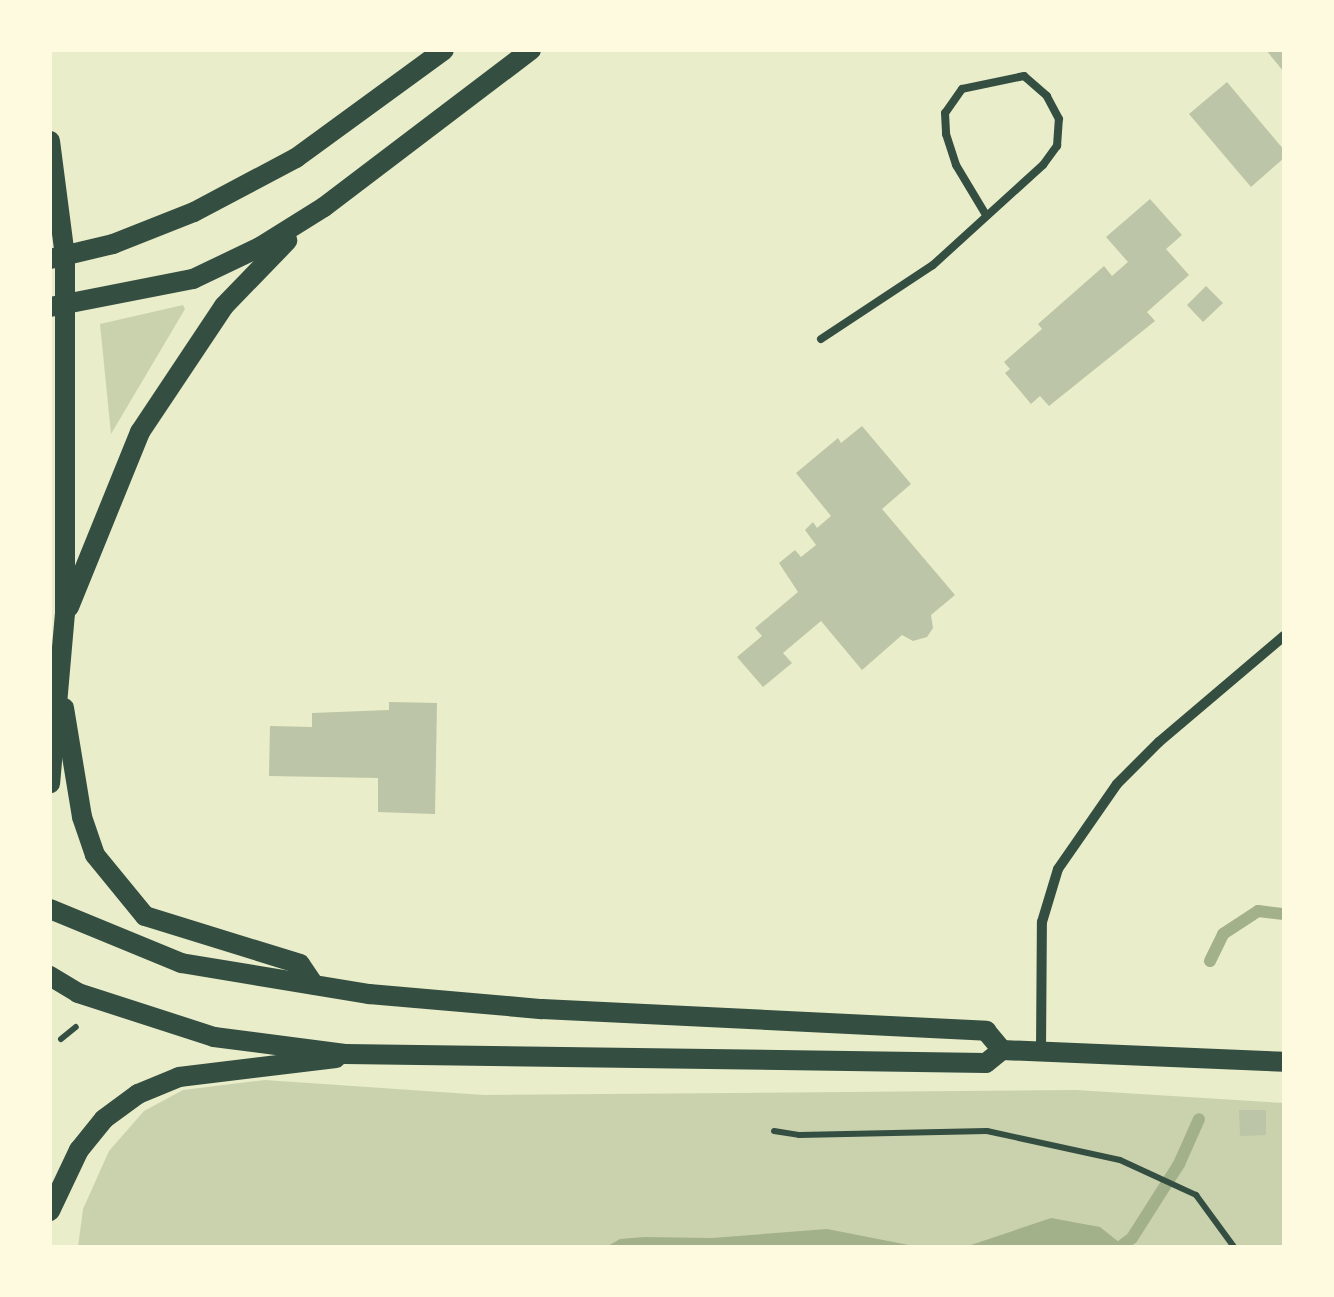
<!DOCTYPE html>
<style>
body{margin:0}
#map{position:relative;width:1334px;height:1297px;overflow:hidden;background:#e9edc9;font-family:"IBM Plex Sans",sans-serif}
div>[style]{position:absolute}
.green>*{inset:0;background:#cad2ad}
.water>*{inset:0;background:#a3b18a}
.stream>*{height:12px;margin:-6px;padding:0 6px;transform-origin:6px;border-radius:6px;background:#a3b18a}
.building>*{inset:0;background:#bcc5a7}
.path>*{height:6px;margin:-3px;padding:0 3px;transform-origin:3px;border-radius:3px;background:#344e41}
.service>*{height:8px;margin:-4px;padding:0 4px;transform-origin:4px;border-radius:4px;background:#344e41}
.minor>*{height:10px;margin:-5px;padding:0 5px;transform-origin:5px;border-radius:5px;background:#344e41}
.secondary>*{height:20px;margin:-10px;padding:0 10px;transform-origin:10px;border-radius:10px;background:#344e41}
span{translate:-50% -50%;white-space:nowrap;text-align:center;line-height:1.15;-webkit-text-stroke:9px #fefae0;paint-order:stroke}
.frame{position:absolute;inset:0;border:52px solid #fefae0;pointer-events:none}
</style>
<div id="map">
<div class="green">
<i style="clip-path:polygon(183px 305px,185px 309px,111px 434px,100px 324px)"></i>
<i style="clip-path:polygon(265px 1080px,484px 1095px,1076px 1090px,1284px 1103px,1284px 1247px,78px 1247px,83px 1209px,109px 1151px,144px 1111px,183px 1090px)"></i>
</div>
<div class="water">
<i style="clip-path:polygon(1051px 1218px,1100px 1227px,1125px 1247px,965px 1247px)"></i>
<i style="clip-path:polygon(827px 1229px,919px 1247px,606px 1247px,620px 1239px,644px 1237px,712px 1238px)"></i>
</div>
<div class="stream">
<i style="left:1210px;top:961px;width:30px;rotate:-64deg"></i>
<i style="left:1223px;top:934px;width:42px;rotate:-33.3deg"></i>
<i style="left:1258px;top:911px;width:26px;rotate:7deg"></i>
<i style="left:1120px;top:1247px;width:15px;rotate:-37deg"></i>
<i style="left:1132px;top:1238px;width:88px;rotate:-57.6deg"></i>
<i style="left:1179px;top:1164px;width:49px;rotate:-66deg"></i>
</div>
<div class="building">
<i style="clip-path:polygon(1266px 50px,1284px 50px,1284px 72px)"></i>
<i style="clip-path:polygon(1227px 82px,1284px 150px,1284px 158px,1251px 187px,1189px 114px)"></i>
<i style="clip-path:polygon(1150px 199px,1182px 235px,1166px 249px,1189px 275px,1147px 312px,1155px 321px,1049px 406px,1040px 396px,1031px 404px,1005px 373px,1010px 369px,1004px 362px,1042px 329px,1038px 324px,1104px 266px,1112px 276px,1128px 262px,1106px 237px)"></i>
<i style="clip-path:polygon(1206px 286px,1223px 303px,1203px 322px,1187px 305px)"></i>
<i style="clip-path:polygon(862px 426px,911px 484px,882px 509px,955px 595px,931px 615px,933px 628px,927px 637px,913px 641px,902px 635px,862px 670px,821px 621px,783px 653px,792px 663px,763px 687px,737px 657px,762px 636px,755px 628px,798px 592px,779px 563px,795px 550px,801px 557px,816px 545px,805px 530px,813px 522px,817px 528px,831px 516px,796px 473px,838px 438px,841px 443px)"></i>
<i style="clip-path:polygon(389px 702px,437px 703px,435px 814px,378px 812px,378px 778px,269px 776px,270px 726px,312px 727px,312px 713px,389px 710px)"></i>
<i style="clip-path:polygon(1239px 1110px,1266px 1110px,1266px 1135px,1240px 1136px)"></i>
</div>
<div class="path">
<i style="left:61px;top:1039px;width:19px;rotate:-39deg"></i>
<i style="left:774px;top:1131px;width:25px;rotate:9deg"></i>
<i style="left:799px;top:1135px;width:188px;rotate:-1.2deg"></i>
<i style="left:987px;top:1131px;width:136px;rotate:12.3deg"></i>
<i style="left:1120px;top:1160px;width:84px;rotate:24.7deg"></i>
<i style="left:1196px;top:1195px;width:64px;rotate:53.8deg"></i>
</div>
<div class="service">
<i style="left:821px;top:339px;width:134px;rotate:-33.5deg"></i>
<i style="left:933px;top:265px;width:149px;rotate:-42.3deg"></i>
<i style="left:1043px;top:165px;width:24px;rotate:-54deg"></i>
<i style="left:1057px;top:146px;width:27px;rotate:-86deg"></i>
<i style="left:1059px;top:119px;width:26px;rotate:-118deg"></i>
<i style="left:1047px;top:96px;width:30px;rotate:-139deg"></i>
<i style="left:1024px;top:76px;width:63px;rotate:168.2deg"></i>
<i style="left:962px;top:89px;width:29px;rotate:125deg"></i>
<i style="left:945px;top:113px;width:21px;rotate:87deg"></i>
<i style="left:946px;top:134px;width:33px;rotate:72deg"></i>
<i style="left:956px;top:165px;width:58px;rotate:59deg"></i>
</div>
<div class="minor">
<i style="left:1041px;top:1051px;width:129px;rotate:-89.6deg"></i>
<i style="left:1042px;top:922px;width:55px;rotate:-73.2deg"></i>
<i style="left:1058px;top:869px;width:103px;rotate:-55.2deg"></i>
<i style="left:1117px;top:784px;width:59px;rotate:-45deg"></i>
<i style="left:1159px;top:742px;width:164px;rotate:-40.3deg"></i>
</div>
<div class="secondary">
<i style="left:50px;top:141px;width:117px;rotate:82.6deg"></i>
<i style="left:65px;top:257px;width:356px;rotate:90deg"></i>
<i style="left:65px;top:613px;width:171px;rotate:95deg"></i>
<i style="left:50px;top:259px;width:65px;rotate:-13.4deg"></i>
<i style="left:113px;top:244px;width:87px;rotate:-21.6deg"></i>
<i style="left:194px;top:212px;width:115px;rotate:-27.9deg"></i>
<i style="left:296px;top:158px;width:183px;rotate:-36.1deg"></i>
<i style="left:50px;top:307px;width:146px;rotate:-11.1deg"></i>
<i style="left:193px;top:279px;width:74px;rotate:-25.5deg"></i>
<i style="left:260px;top:247px;width:75px;rotate:-32deg"></i>
<i style="left:324px;top:207px;width:260px;rotate:-37.2deg"></i>
<i style="left:69px;top:607px;width:189px;rotate:-67.9deg"></i>
<i style="left:140px;top:432px;width:151px;rotate:-56.3deg"></i>
<i style="left:224px;top:306px;width:91px;rotate:-45.9deg"></i>
<i style="left:64px;top:708px;width:110px;rotate:80.6deg"></i>
<i style="left:82px;top:817px;width:40px;rotate:71.1deg"></i>
<i style="left:95px;top:855px;width:79px;rotate:50.7deg"></i>
<i style="left:145px;top:916px;width:162px;rotate:17.2deg"></i>
<i style="left:300px;top:964px;width:25px;rotate:56deg"></i>
<i style="left:50px;top:909px;width:142px;rotate:22.4deg"></i>
<i style="left:181px;top:963px;width:191px;rotate:9.4deg"></i>
<i style="left:369px;top:994px;width:174px;rotate:5deg"></i>
<i style="left:542px;top:1009px;width:445px;rotate:2.8deg"></i>
<i style="left:986px;top:1031px;width:25px;rotate:50deg"></i>
<i style="left:50px;top:976px;width:33px;rotate:31deg"></i>
<i style="left:78px;top:993px;width:143px;rotate:17.9deg"></i>
<i style="left:214px;top:1037px;width:132px;rotate:7.4deg"></i>
<i style="left:345px;top:1054px;width:641px;rotate:0.8deg"></i>
<i style="left:986px;top:1063px;width:21px;rotate:-39deg"></i>
<i style="left:1002px;top:1050px;width:282px;rotate:2.4deg"></i>
<i style="left:50px;top:1211px;width:68px;rotate:-64.6deg"></i>
<i style="left:79px;top:1150px;width:40px;rotate:-51deg"></i>
<i style="left:104px;top:1119px;width:42px;rotate:-36.3deg"></i>
<i style="left:138px;top:1094px;width:44px;rotate:-22.5deg"></i>
<i style="left:179px;top:1077px;width:158px;rotate:-6.9deg"></i>
</div>
<div class="frame"></div>
</div>
